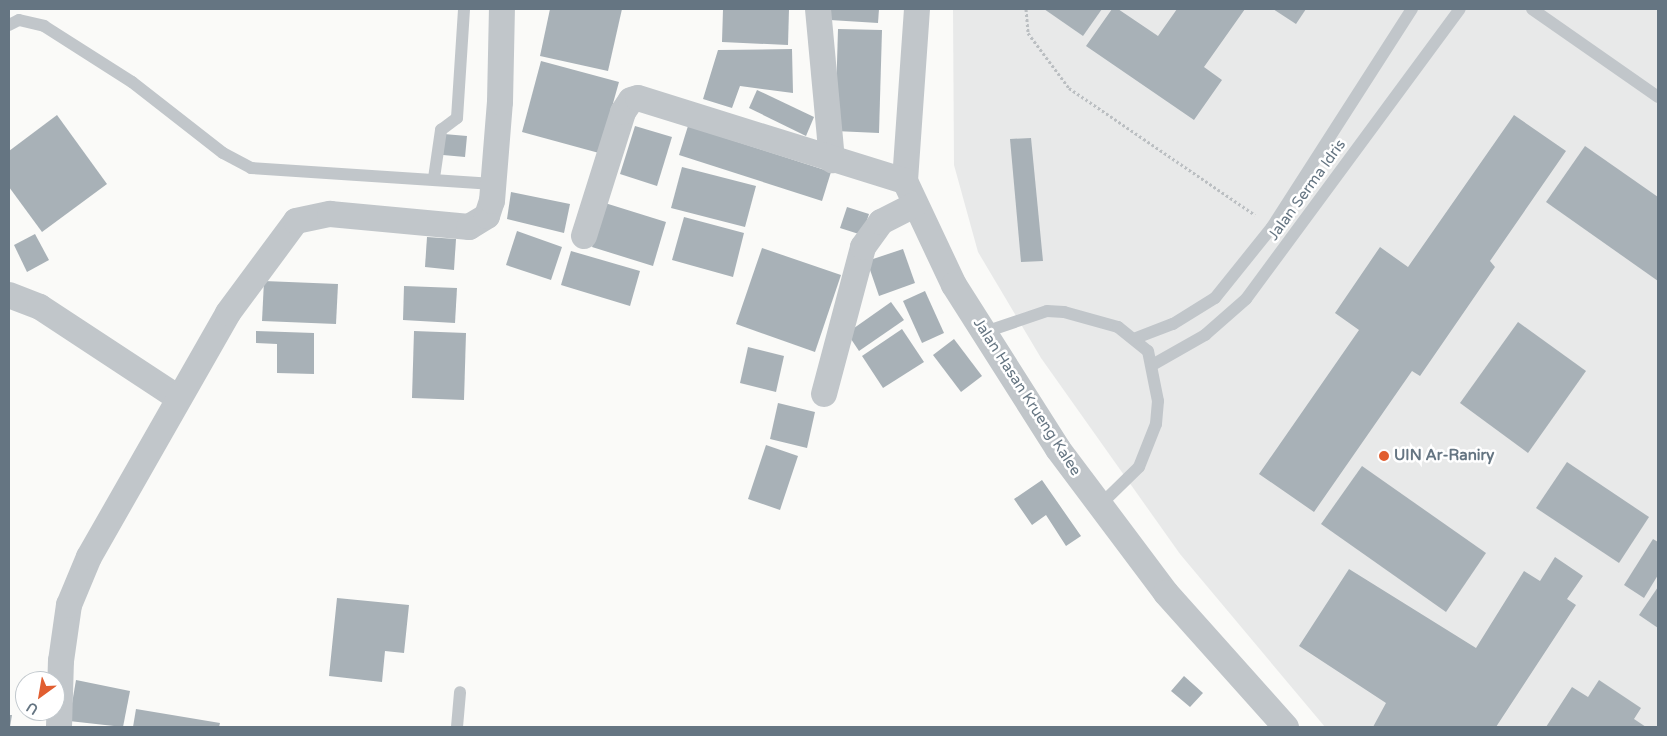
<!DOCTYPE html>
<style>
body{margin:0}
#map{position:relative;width:1667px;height:736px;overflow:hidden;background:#fafaf8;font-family:"Varela Round",sans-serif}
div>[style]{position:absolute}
.built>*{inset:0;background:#e8e9e9}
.building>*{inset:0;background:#a8b1b7}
.path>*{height:3px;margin-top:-1.5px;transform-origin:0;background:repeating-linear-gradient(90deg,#bbbfc2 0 2.5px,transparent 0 5px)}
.lane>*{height:12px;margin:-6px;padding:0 6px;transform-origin:6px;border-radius:6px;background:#c1c6ca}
.street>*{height:26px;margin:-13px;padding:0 13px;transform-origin:13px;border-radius:13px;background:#c1c6ca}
.dots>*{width:14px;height:14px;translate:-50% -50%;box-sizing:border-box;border:2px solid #fff;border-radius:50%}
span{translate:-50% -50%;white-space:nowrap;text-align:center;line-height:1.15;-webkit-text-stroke:5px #fff;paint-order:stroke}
.street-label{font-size:15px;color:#657582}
.poi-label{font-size:15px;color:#657582;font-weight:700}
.left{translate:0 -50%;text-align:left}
.frame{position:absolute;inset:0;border:10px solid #657582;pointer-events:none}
.north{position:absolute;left:15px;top:671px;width:50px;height:50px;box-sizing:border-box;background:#fff;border:1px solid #c1c8cd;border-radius:50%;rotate:212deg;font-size:14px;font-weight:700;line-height:20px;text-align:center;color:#657582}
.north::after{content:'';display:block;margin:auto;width:18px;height:22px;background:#e15e30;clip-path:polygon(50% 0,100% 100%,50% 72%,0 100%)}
</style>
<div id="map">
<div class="built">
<i style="clip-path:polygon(953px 9px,1658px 9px,1658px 727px,1325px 727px,1180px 554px,1041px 358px,978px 252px,954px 165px)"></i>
</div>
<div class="building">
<i style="clip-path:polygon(550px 9px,622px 9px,608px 71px,540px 56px)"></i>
<i style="clip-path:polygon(723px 9px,789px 9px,788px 45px,722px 42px)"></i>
<i style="clip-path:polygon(830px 9px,879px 9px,878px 23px,830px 20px)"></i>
<i style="clip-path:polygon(1044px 9px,1102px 9px,1083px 36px)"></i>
<i style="clip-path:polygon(1112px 9px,1118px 9px,1158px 36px,1177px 9px,1245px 9px,1204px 67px,1222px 80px,1194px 120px,1086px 46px)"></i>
<i style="clip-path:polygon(1273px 9px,1306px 9px,1296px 24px)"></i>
<i style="clip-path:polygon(838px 29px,882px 30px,879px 133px,835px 131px)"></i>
<i style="clip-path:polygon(792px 49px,793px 93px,740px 86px,732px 108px,703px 99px,718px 50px)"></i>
<i style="clip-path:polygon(541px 61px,619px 82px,599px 153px,522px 132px)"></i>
<i style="clip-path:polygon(757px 90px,814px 117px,806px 136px,749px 108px)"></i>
<i style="clip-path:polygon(57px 115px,107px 184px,42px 232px,9px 187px,9px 151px)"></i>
<i style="clip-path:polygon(1514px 115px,1566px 151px,1490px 261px,1495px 267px,1420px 376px,1412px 371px,1314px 512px,1259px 474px,1359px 330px,1335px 313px,1380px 247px,1408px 267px)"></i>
<i style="clip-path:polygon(635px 126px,672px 137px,657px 186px,620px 174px)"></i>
<i style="clip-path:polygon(688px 126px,831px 172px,822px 201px,679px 155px)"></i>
<i style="clip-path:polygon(444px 134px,467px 136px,465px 157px,443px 155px)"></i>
<i style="clip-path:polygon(1031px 138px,1043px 261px,1021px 262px,1010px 139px)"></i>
<i style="clip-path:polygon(1585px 146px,1658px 197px,1658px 281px,1546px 202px)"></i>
<i style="clip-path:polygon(682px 167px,756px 186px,745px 227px,671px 208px)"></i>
<i style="clip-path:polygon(511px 192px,570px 204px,564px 233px,507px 219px)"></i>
<i style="clip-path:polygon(605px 203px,666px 222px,653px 266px,592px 247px)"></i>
<i style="clip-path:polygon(847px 207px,869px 214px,862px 235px,840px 228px)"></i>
<i style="clip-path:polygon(684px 217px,744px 233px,733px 277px,672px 260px)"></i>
<i style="clip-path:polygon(517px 231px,562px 247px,551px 280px,506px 265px)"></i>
<i style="clip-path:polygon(35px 234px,49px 260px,27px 272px,14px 245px)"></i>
<i style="clip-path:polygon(427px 237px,456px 239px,454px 270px,425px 267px)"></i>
<i style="clip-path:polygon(762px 248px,841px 275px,815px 352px,736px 324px)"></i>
<i style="clip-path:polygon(903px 249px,915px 283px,879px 296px,867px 261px)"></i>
<i style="clip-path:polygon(571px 251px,640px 271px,630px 306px,561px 285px)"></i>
<i style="clip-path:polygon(264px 281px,338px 284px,336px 324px,262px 321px)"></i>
<i style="clip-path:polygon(404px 286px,457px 288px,455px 323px,403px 320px)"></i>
<i style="clip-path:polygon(925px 291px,944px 333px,922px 343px,903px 301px)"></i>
<i style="clip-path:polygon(891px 302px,904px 320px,859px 351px,847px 333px)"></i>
<i style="clip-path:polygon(1518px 322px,1586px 371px,1528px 453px,1460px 403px)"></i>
<i style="clip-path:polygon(902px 329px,924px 362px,883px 388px,862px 356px)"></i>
<i style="clip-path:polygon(256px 331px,314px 333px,314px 374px,277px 373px,277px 344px,256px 343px)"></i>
<i style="clip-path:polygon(414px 331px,466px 333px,464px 400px,412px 398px)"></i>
<i style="clip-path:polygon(954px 339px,982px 376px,961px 392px,933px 355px)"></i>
<i style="clip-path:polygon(748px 347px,784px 356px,776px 392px,740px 383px)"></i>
<i style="clip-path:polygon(778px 403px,815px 412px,807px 448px,770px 439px)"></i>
<i style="clip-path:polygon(766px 445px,798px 456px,780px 510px,748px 499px)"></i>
<i style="clip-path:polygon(1567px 462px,1649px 517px,1619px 563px,1536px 508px)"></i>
<i style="clip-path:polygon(1362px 466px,1486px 553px,1446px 612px,1321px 524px)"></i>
<i style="clip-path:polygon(1042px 480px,1081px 536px,1066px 546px,1046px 515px,1032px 525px,1014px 499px)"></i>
<i style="clip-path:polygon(1653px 539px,1658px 542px,1658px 575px,1644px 598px,1624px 585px)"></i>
<i style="clip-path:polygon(1555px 557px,1583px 576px,1567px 599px,1576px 605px,1496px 727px,1373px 727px,1386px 703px,1299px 646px,1349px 569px,1476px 648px,1524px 571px,1540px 581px)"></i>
<i style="clip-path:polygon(1658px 587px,1658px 628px,1639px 615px)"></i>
<i style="clip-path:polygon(337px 598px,409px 605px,404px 653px,385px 651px,382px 682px,329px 676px)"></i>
<i style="clip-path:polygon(1184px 676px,1203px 693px,1190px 707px,1171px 691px)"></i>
<i style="clip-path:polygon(76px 680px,130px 691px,123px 727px,69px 721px)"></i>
<i style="clip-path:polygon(1599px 680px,1641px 708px,1634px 719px,1646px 727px,1546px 727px,1572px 687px,1588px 697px)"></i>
<i style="clip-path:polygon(136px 709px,220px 723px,219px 727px,133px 727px)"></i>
<i style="clip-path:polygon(9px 715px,12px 715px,10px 727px,9px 727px)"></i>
</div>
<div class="path">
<i style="left:1026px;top:9px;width:24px;rotate:85deg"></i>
<i style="left:1028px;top:33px;width:69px;rotate:53.3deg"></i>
<i style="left:1069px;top:88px;width:225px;rotate:34.3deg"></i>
</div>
<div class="lane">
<i style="left:1532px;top:9px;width:154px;rotate:34.9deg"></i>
<i style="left:9px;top:25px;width:11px;rotate:-27deg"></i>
<i style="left:19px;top:20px;width:26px;rotate:13deg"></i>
<i style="left:44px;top:26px;width:104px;rotate:32.5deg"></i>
<i style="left:132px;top:82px;width:115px;rotate:38deg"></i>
<i style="left:223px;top:153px;width:32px;rotate:28deg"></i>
<i style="left:251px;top:168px;width:243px;rotate:3.8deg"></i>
<i style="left:434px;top:178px;width:49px;rotate:-81.7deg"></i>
<i style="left:441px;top:130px;width:20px;rotate:-37deg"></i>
<i style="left:457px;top:118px;width:109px;rotate:-86.3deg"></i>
<i style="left:985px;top:332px;width:65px;rotate:-18.7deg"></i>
<i style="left:1047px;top:311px;width:17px;rotate:3deg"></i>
<i style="left:1064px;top:312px;width:56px;rotate:15.5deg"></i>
<i style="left:1118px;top:327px;width:38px;rotate:39deg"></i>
<i style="left:1148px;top:351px;width:51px;rotate:78.7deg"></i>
<i style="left:1158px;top:401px;width:23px;rotate:95deg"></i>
<i style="left:1156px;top:424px;width:46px;rotate:111.6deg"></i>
<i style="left:1139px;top:467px;width:54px;rotate:135.7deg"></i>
<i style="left:1136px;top:338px;width:40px;rotate:-21deg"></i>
<i style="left:1173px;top:324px;width:49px;rotate:-31.8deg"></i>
<i style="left:1215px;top:298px;width:91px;rotate:-51.2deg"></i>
<i style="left:1272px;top:227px;width:259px;rotate:-57.3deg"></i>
<i style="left:1154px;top:364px;width:59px;rotate:-29.6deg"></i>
<i style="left:1205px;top:335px;width:55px;rotate:-41.3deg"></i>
<i style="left:1246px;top:299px;width:360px;rotate:-53.6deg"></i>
<i style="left:457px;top:727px;width:35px;rotate:-85deg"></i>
</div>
<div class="street">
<i style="left:818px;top:9px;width:152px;rotate:84.7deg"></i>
<i style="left:917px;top:9px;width:172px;rotate:94deg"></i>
<i style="left:905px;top:181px;width:115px;rotate:64.8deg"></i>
<i style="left:954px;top:285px;width:194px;rotate:57.6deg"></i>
<i style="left:1058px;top:449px;width:180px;rotate:53.1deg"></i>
<i style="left:1166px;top:593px;width:180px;rotate:48.2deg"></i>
<i style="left:584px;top:236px;width:130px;rotate:-72.5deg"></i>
<i style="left:623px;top:112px;width:14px;rotate:-56deg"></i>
<i style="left:631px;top:100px;width:7px;rotate:-16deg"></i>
<i style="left:638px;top:98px;width:280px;rotate:17.3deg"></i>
<i style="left:9px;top:295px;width:33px;rotate:21deg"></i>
<i style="left:40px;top:307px;width:164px;rotate:33.3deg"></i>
<i style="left:824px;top:394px;width:152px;rotate:-75.1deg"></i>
<i style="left:863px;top:247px;width:31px;rotate:-54deg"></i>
<i style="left:881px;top:222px;width:38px;rotate:-27deg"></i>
<i style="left:59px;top:727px;width:66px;rotate:-88.3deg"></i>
<i style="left:61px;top:661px;width:57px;rotate:-81.9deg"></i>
<i style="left:69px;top:605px;width:52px;rotate:-67.4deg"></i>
<i style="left:89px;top:557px;width:281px;rotate:-60.3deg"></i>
<i style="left:228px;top:313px;width:114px;rotate:-53.5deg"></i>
<i style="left:296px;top:221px;width:35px;rotate:-12deg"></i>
<i style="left:330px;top:214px;width:140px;rotate:5.3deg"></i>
<i style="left:469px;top:227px;width:21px;rotate:-31deg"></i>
<i style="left:487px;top:216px;width:16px;rotate:-72deg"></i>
<i style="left:492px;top:201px;width:99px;rotate:-85.4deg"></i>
<i style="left:500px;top:102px;width:93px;rotate:-88.8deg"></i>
</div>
<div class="dots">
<i style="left:1384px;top:456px;background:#e15e30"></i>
</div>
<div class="street-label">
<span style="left:1307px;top:190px;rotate:-54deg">Jalan Serma Idris</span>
<span style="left:1027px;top:397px;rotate:57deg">Jalan Hasan Krueng Kalee</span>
</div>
<div class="poi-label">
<span class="left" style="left:1394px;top:456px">UIN Ar-Raniry</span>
</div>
<div class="frame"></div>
<div class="north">U</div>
</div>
